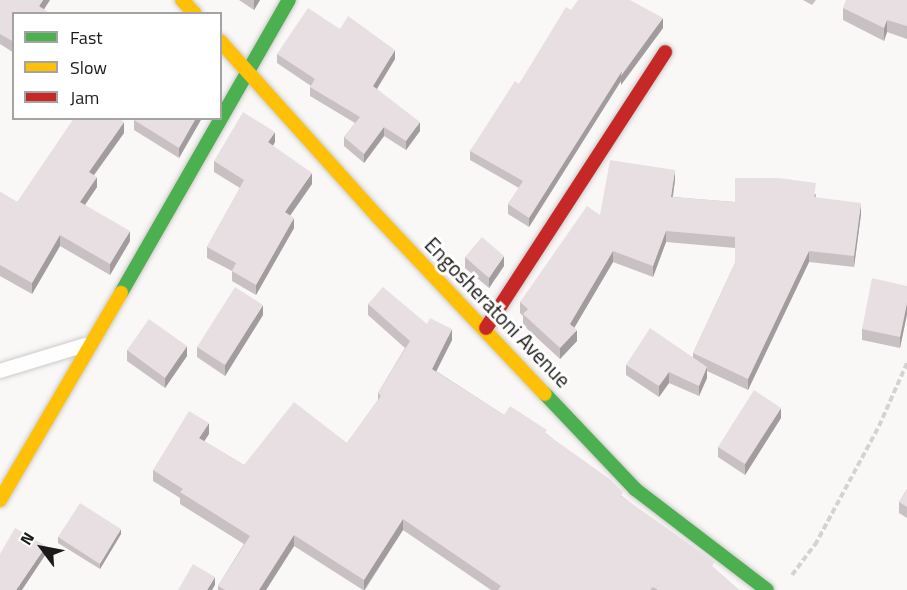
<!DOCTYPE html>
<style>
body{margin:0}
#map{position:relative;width:907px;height:590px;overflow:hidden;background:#faf8f6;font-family:"Titillium Web",sans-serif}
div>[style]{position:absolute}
.path>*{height:4px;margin-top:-2px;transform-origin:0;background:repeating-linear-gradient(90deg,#d4d3d2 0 6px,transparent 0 9px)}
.roads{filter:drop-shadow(0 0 2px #cccbc9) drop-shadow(0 0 2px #cccbc9)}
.lane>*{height:14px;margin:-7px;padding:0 7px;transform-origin:7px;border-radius:7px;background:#fefefe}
.fast>*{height:14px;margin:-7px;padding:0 7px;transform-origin:7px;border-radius:7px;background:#4caf50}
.slow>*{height:14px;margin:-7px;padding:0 7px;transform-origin:7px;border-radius:7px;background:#ffc107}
.jam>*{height:14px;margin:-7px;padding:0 7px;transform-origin:7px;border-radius:7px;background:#c62828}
.wall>*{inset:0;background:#c8c0c3}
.shaded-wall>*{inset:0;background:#a29c9f}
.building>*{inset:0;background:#e8dfe3}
span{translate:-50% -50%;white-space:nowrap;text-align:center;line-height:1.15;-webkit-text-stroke:6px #fff;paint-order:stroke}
.street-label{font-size:21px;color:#1a1a18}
.legend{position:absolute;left:12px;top:12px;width:210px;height:108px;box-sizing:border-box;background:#fff;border:2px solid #a3a3a3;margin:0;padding:8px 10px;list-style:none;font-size:18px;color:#1a1a18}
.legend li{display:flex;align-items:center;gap:12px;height:30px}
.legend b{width:30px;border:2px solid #a3a3a3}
.north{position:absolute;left:12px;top:518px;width:60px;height:60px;-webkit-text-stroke:4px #fff;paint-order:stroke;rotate:302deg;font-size:16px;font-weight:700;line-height:24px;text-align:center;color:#1a1a18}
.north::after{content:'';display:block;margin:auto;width:21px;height:27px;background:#1a1a18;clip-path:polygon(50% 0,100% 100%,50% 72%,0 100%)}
</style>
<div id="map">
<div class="path">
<i style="left:792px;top:575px;width:38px;rotate:-53deg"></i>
<i style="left:815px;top:545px;width:135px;rotate:-61.7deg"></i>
<i style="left:879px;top:426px;width:69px;rotate:-66deg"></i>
</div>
<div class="roads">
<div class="lane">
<i style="left:0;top:371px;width:89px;rotate:-17deg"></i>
</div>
<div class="fast">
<i style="left:121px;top:293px;width:338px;rotate:-60.2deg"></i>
<i style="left:545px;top:394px;width:131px;rotate:46.5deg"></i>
<i style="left:635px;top:489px;width:166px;rotate:37.4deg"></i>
</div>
<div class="slow">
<i style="left:182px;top:0;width:19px;rotate:47deg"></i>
<i style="left:220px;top:41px;width:237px;rotate:48.1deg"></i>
<i style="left:378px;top:217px;width:243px;rotate:46.7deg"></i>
<i style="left:0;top:500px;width:240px;rotate:-59.7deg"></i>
</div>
<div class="jam">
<i style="left:486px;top:328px;width:329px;rotate:-57deg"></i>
</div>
</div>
<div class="wall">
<i style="clip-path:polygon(0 0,44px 9px,14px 14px,14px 53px,0 44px)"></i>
<i style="clip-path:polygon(239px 0,260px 0,254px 10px)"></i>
<i style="clip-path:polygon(803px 0,816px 0,812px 5px)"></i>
<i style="clip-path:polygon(907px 0,907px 39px,887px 32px,884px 41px,843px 20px,843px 8px)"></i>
<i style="clip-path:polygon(571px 10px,663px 28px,621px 85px,621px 81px,529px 227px,508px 214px,508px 204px,519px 188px,470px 160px,470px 151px,519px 84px)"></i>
<i style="clip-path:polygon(340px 29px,395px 59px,377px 89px,420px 131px,406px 150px,384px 136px,364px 163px,344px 146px,344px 137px,355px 123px,310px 96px,310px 87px,311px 86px,277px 63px,277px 54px)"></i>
<i style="clip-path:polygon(135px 118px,202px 118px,179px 158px,134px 130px,134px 120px)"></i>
<i style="clip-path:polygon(124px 133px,94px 175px,97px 187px,85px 205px,130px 241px,110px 275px,60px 246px,32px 294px,0 276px,0 192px,17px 202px)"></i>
<i style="clip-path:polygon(275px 142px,273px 146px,312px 184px,290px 215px,294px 228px,256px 295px,232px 281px,232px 271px,207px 258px,207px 247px,240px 188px,214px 172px,214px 161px)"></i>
<i style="clip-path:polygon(675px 180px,673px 197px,735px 202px,816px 194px,816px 198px,861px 214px,854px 267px,809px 262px,748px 390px,707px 371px,707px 378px,699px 396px,669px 383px,659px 397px,626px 375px,626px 365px,693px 357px,693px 353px,735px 263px,735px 248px,666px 242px,653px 277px,613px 262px,574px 328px,577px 341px,560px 359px,523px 325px,523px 316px,520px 313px,520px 302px,600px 215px)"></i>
<i style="clip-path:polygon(465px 257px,504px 266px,489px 288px,465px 268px)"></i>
<i style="clip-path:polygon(907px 286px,907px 314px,900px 348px,862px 340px,862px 329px)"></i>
<i style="clip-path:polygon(368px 304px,427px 324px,452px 340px,436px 371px,504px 415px,547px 434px,623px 497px,715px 569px,739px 590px,491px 590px,403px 530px,365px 590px,363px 590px,294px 546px,266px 590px,218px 590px,218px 586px,244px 544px,180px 504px,180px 498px,153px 481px,153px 470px,209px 434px,204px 441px,244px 465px,347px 443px,378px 400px,378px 393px,405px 348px,368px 315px)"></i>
<i style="clip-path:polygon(263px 315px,225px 376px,197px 357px,197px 347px)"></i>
<i style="clip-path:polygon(127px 350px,187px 356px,165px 388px,127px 361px)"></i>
<i style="clip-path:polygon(781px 418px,745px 475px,718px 457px,718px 447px)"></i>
<i style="clip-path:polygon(907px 489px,907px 518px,899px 513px,899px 502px)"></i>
<i style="clip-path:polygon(121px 534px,100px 569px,58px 543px,58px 537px)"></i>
</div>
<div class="shaded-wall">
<i style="clip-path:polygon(43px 0,50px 0,41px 14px,39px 6px)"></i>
<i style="clip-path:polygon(254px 0,260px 0,254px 10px)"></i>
<i style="clip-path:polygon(663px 18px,663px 28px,621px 85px,621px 81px,529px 227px,529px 218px,622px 71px)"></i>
<i style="clip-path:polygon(887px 20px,887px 32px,884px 41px,884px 28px)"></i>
<i style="clip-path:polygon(395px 50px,395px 59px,373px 95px,373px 86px)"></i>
<i style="clip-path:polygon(196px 118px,202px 118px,179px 158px,179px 148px)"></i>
<i style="clip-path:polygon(124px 122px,124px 133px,89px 182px,89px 172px)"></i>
<i style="clip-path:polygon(420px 122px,420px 131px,406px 150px,406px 141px)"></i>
<i style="clip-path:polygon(384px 127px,384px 136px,364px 163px,364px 154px)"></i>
<i style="clip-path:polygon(275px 132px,275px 142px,268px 153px,268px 142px)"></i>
<i style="clip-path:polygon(675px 170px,675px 180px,671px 207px,671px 197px)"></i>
<i style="clip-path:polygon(312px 173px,312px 184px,285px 223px,285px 212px)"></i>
<i style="clip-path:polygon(97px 177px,97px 187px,80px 212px,80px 202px)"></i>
<i style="clip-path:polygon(861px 203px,861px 214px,854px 267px,854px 256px)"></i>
<i style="clip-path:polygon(294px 218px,294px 228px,256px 295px,256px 285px)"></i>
<i style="clip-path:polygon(130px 231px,130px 241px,110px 275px,110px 264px)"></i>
<i style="clip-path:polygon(666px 231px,666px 242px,653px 277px,653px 266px)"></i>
<i style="clip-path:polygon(60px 235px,60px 246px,32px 294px,32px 283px)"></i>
<i style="clip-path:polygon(613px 251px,613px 262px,570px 335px,570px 324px)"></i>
<i style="clip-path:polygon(809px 251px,809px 262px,748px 390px,748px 379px)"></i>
<i style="clip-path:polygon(504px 256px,504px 266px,489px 288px,489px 278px)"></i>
<i style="clip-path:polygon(907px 303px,907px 314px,900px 348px,900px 337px)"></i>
<i style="clip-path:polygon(263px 305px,263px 315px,225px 376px,225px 365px)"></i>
<i style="clip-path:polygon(452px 329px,452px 340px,432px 380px,432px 369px)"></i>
<i style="clip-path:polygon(577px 330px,577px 341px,560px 359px,560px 348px)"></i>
<i style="clip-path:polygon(187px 346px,187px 356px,165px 388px,165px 378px)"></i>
<i style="clip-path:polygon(707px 367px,707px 378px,699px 396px,699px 386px)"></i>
<i style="clip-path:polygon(669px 372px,669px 383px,659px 397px,659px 386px)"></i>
<i style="clip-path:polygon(781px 408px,781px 418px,745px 475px,745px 464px)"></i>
<i style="clip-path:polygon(209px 423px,209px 434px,199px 449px,199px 438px)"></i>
<i style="clip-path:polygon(403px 519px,403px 530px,364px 590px,364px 580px)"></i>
<i style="clip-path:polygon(121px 529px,121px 534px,100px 569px,100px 564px)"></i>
<i style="clip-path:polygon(294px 535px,294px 546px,266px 590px,259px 590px)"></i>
<i style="clip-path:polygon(46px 546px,46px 554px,22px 590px,16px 590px)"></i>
<i style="clip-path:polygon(215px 577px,215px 585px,212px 590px,207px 590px)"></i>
</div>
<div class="building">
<i style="clip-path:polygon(0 0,43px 0,39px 6px,51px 14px,14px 14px,14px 42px,0 34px)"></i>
<i style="clip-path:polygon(578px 0,630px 0,663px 18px,621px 76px,622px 71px,529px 218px,508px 204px,523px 181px,470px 151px,515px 81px,519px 84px,566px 7px,571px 10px)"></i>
<i style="clip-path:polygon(846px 0,907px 0,907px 26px,887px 20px,884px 28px,843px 8px)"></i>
<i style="clip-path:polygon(308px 8px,340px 29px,348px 16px,395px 50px,373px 86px,420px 122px,406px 141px,384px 127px,364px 154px,344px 137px,360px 117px,310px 87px,315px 79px,277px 54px)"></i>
<i style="clip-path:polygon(243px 112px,275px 132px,268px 142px,312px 173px,285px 212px,294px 218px,256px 285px,232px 271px,236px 263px,207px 247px,244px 180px,214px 161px)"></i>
<i style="clip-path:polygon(74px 118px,118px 118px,124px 122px,89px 172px,97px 177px,80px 202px,130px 231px,110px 264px,60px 235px,32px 283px,0 265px,0 192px,17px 202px)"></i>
<i style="clip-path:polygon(135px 118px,196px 118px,179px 148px,134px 120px)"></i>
<i style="clip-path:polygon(610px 160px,675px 170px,671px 197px,735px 202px,735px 178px,779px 178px,816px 183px,814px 197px,861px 203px,854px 256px,809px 251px,748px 379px,693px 353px,735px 263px,735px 237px,666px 231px,653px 266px,613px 251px,570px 324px,577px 330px,560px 348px,523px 314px,528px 309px,520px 302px,587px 206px,600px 215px)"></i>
<i style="clip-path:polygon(482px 237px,504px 256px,489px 278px,465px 257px)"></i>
<i style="clip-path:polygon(872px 278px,907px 286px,907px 303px,900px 337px,862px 329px)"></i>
<i style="clip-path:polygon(235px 287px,263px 305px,225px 365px,197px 347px)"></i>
<i style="clip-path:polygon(383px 287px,427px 324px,430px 318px,452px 329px,432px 369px,504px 415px,510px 406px,547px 430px,545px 433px,611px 480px,623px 492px,621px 496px,715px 562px,712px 566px,739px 590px,658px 590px,653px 587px,650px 590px,498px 590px,501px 586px,403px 519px,364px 580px,294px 535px,259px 590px,225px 590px,218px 586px,250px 536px,180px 492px,183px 489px,153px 470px,189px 411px,209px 423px,199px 438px,244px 465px,294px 402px,347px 443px,381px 396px,378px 393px,410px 341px,368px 304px)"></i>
<i style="clip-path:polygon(149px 319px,187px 346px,165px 378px,127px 350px)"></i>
<i style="clip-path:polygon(650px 328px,707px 367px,699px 386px,669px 372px,659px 386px,626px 365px)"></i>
<i style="clip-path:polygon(754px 390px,781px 408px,745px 464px,718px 447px)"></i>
<i style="clip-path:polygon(907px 489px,907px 507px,899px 502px)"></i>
<i style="clip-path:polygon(80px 503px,121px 529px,100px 564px,58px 537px)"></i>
<i style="clip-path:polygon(15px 528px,46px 546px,16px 590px,0 590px,0 554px)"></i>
<i style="clip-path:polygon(193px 564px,215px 577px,207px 590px,178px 590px)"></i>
</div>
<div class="street-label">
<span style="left:498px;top:312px;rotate:46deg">Engosheratoni Avenue</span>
</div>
<ul class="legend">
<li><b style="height:8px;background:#4caf50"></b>Fast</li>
<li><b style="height:8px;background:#ffc107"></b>Slow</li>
<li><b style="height:8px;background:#c62828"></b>Jam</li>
</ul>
<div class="north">N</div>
</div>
